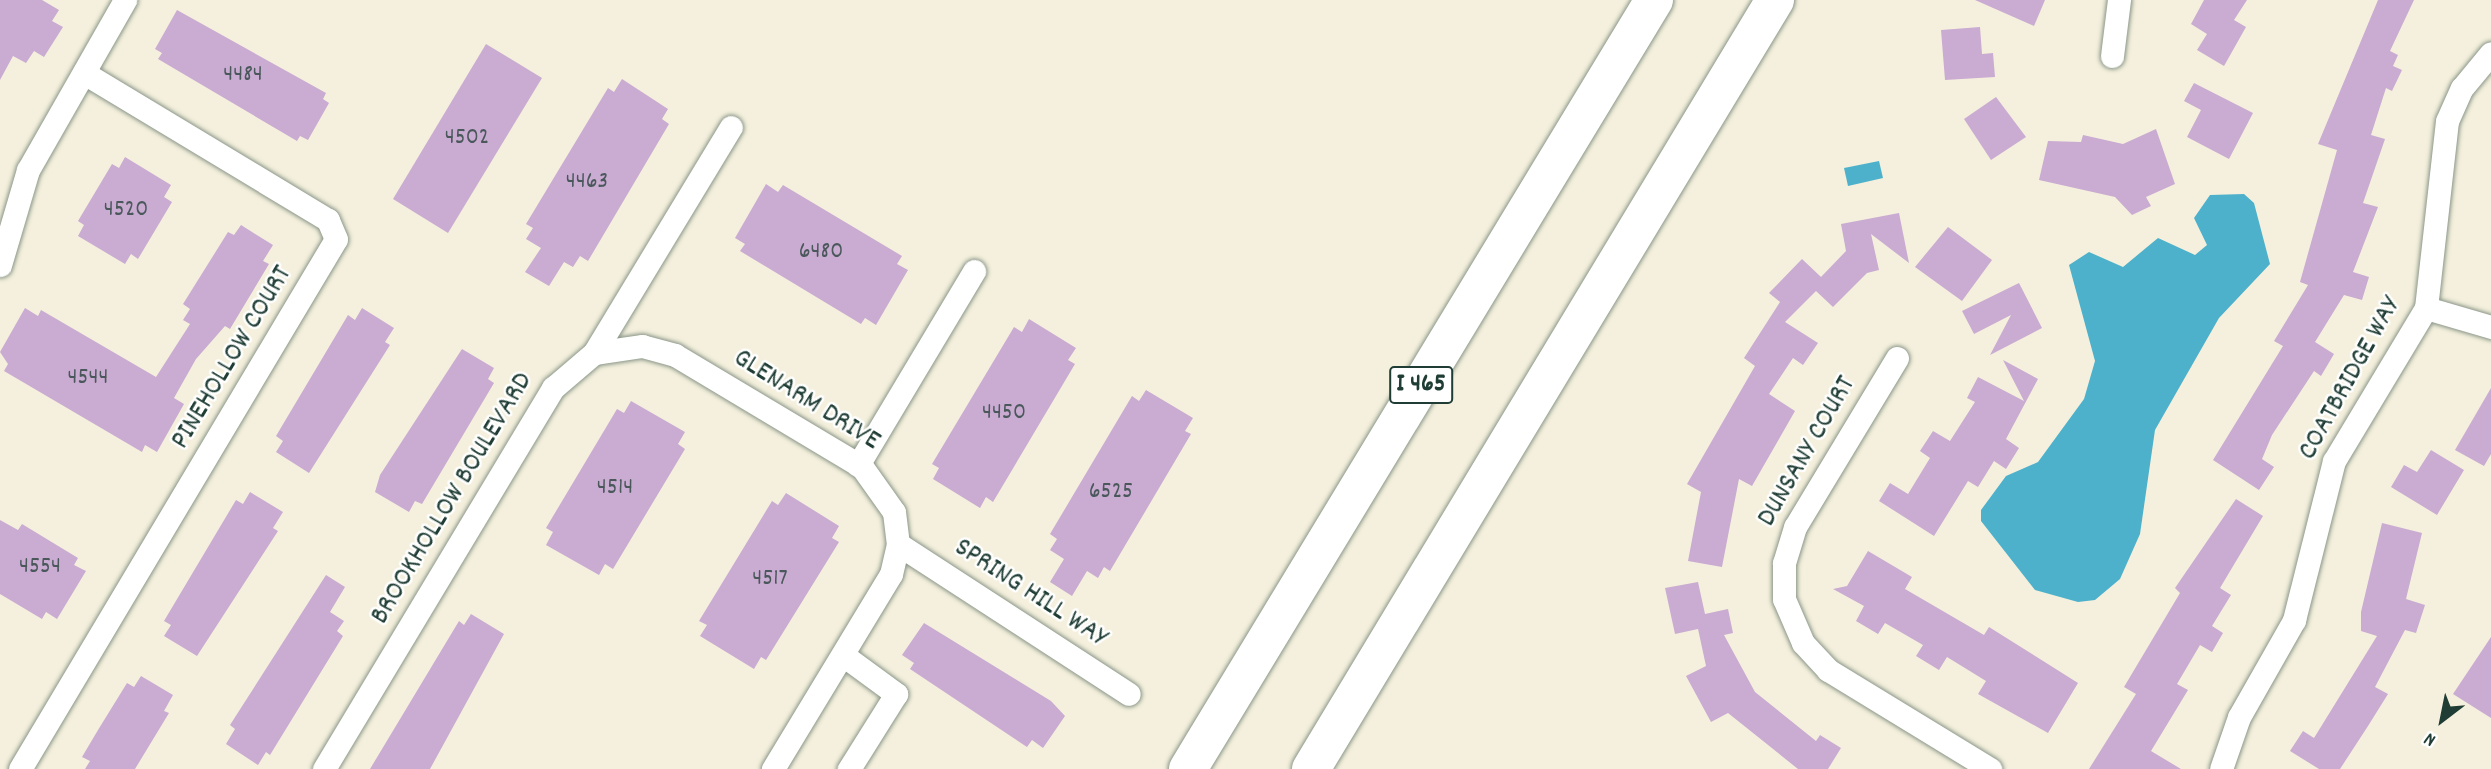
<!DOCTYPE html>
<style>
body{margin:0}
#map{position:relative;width:2491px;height:769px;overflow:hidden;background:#f4f0dd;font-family:Dekko,sans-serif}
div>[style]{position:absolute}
.water>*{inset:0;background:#4db1cc}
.building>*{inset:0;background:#caabd2}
.roads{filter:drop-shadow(0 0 2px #8a9688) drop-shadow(0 0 2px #8a9688)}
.street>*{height:23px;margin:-11.5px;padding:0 11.5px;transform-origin:11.5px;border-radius:11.5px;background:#fff}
.highway>*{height:38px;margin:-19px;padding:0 19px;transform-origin:19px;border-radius:19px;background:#fff}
span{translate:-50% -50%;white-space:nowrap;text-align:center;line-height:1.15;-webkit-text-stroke:5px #fff;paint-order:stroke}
.number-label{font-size:24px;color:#4a585c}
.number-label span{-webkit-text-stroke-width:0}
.shield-label span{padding:2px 5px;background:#fff;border:2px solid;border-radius:5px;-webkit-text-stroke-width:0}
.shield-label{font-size:26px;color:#1f3d34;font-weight:700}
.street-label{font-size:28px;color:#1f3d34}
.north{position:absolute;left:2407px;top:685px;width:70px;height:70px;-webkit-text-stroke:5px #fff;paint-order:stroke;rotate:212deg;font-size:19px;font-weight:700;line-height:28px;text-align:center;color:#1f3d34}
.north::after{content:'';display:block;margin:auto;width:24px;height:32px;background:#1f3d34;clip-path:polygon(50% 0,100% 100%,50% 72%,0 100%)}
</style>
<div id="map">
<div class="water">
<i style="clip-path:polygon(1879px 161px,1883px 178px,1848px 186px,1844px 168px)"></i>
<i style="clip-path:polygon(2244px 194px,2254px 203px,2270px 264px,2219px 318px,2155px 430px,2140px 534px,2120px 579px,2095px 600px,2078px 602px,2035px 590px,1981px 521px,1981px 510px,2006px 476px,2038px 462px,2084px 399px,2095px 361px,2069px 265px,2089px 252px,2123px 267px,2158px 238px,2195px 255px,2207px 245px,2194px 218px,2210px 195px)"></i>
</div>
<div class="building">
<i style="clip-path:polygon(0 0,42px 0,59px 10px,52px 21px,63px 27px,44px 57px,34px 51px,26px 63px,13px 56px,0 80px)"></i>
<i style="clip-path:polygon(1975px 0,2045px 0,2034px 26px)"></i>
<i style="clip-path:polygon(2204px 0,2247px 0,2234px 20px,2246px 27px,2224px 66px,2197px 50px,2207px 34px,2191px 24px)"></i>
<i style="clip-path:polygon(2378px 0,2414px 0,2390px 51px,2398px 55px,2393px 66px,2402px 70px,2392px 91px,2386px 88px,2371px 135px,2385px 139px,2363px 203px,2378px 207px,2353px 272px,2369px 277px,2362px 300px,2344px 295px,2315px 342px,2334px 354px,2321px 376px,2314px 371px,2272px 435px,2262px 459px,2274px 467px,2259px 490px,2213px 460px,2283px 346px,2274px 341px,2308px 285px,2300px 282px,2337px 150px,2318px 144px)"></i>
<i style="clip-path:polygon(177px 10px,326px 93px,323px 99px,329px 103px,308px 140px,300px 136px,297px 141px,158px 59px,162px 53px,155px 49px)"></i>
<i style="clip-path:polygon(1980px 27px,1982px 54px,1993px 53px,1995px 77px,1945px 80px,1941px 30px)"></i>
<i style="clip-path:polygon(486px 44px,542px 78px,448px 233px,393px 199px)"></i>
<i style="clip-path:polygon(622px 79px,668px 109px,662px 119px,669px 124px,588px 261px,580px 256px,573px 267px,564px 262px,549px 286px,525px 272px,541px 248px,526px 239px,533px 228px,526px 224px,608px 88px,614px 92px)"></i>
<i style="clip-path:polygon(2194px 83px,2253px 113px,2229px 159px,2187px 137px,2201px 110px,2184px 101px)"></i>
<i style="clip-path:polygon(1996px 97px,2026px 137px,1991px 160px,1964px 119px)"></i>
<i style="clip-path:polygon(2156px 129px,2175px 184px,2146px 197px,2151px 206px,2132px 215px,2115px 197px,2039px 180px,2048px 141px,2081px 142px,2083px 135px,2123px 144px)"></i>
<i style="clip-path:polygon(125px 157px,171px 185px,164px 197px,172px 202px,138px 259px,131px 254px,125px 264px,78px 236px,84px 225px,78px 221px,112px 164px,119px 168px)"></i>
<i style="clip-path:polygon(766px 184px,778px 192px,783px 185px,902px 256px,897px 264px,908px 270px,876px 325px,865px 318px,861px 324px,740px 251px,745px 244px,735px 238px)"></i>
<i style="clip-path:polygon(1899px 213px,1909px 263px,1871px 234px,1879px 270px,1867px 273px,1833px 307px,1816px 291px,1785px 322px,1818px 343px,1803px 365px,1793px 358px,1769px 394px,1795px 411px,1752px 486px,1739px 479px,1722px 567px,1688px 561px,1701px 492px,1687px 484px,1755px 366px,1744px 358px,1780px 302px,1769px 293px,1802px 259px,1821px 277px,1846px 251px,1841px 224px)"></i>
<i style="clip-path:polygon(241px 225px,273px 245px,263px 261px,269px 264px,230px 329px,225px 326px,196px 359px,174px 398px,184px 404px,157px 452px,145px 445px,142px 452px,4px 371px,8px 364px,0 352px,25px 308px,38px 316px,41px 310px,156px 377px,190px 324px,183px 320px,190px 309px,183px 304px,228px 232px,234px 235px)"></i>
<i style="clip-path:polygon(1948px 227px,1992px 260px,1962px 301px,1915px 267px)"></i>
<i style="clip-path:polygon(2019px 283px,2042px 328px,1990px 355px,2011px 315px,1974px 334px,1962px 311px)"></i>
<i style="clip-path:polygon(362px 308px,394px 328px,385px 342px,390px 345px,309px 473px,276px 452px,283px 441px,276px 436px,348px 315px,355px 320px)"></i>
<i style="clip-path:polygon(1029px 319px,1076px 348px,1068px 360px,1075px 364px,993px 502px,986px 497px,980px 508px,933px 479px,939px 468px,932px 464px,1014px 327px,1022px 332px)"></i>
<i style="clip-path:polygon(462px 349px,494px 368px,488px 379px,494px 383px,422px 504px,415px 501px,409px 512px,375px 492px,380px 475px)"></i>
<i style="clip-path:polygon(2003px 360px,2038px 379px,2006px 439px,2019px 448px,2006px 469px,1994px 461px,1978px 487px,1968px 481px,1934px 536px,1879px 501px,1890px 483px,1908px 494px,1930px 458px,1920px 451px,1933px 431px,1950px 441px,1975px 402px,1967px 398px,1978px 377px,2024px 401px)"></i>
<i style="clip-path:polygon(2491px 388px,2491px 454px,2484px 466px,2455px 450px)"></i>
<i style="clip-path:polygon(1146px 390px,1193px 418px,1185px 431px,1191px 434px,1110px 571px,1104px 567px,1098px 578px,1087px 571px,1072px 596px,1050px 582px,1064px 559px,1050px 550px,1057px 539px,1050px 534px,1132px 396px,1139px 401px)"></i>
<i style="clip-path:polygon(631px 401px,685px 432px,678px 444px,685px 449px,613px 569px,605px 564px,599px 575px,546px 545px,553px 532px,546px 528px,617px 409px,624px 413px)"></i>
<i style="clip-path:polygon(2431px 450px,2464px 470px,2437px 515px,2391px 487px,2404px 465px,2417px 472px)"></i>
<i style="clip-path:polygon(250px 492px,283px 512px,273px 528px,278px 531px,197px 656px,164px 636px,171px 625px,164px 621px,236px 500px,243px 504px)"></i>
<i style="clip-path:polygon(786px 493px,839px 526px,832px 538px,839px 542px,766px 660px,761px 657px,754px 669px,700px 636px,707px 625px,699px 621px,772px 501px,778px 505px)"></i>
<i style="clip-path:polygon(2236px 499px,2263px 516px,2220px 588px,2231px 595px,2212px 626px,2223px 633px,2212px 652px,2200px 645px,2177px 684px,2188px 690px,2151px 751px,2181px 769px,2089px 769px,2136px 694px,2124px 687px,2180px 593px,2175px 588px)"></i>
<i style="clip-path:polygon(0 520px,18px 530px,22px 524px,78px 558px,74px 565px,86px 571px,57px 619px,46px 612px,42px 619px,0 594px)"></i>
<i style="clip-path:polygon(2382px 523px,2422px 533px,2406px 599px,2425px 605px,2416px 633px,2405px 630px,2375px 687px,2388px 694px,2368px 726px,2340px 769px,2319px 769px,2290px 751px,2303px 731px,2314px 738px,2377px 636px,2361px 631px,2361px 612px)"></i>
<i style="clip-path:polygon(1868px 551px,1912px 577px,1905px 589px,1984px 635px,1989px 627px,2078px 683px,2048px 733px,1978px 694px,1986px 681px,1947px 657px,1939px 670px,1916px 656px,1923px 645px,1885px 623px,1878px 634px,1856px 621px,1864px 606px,1833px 589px,1847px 586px)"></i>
<i style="clip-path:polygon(326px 575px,345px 587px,330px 612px,344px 621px,337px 631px,343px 636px,270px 755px,266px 752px,258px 765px,226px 744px,235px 729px,230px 725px)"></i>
<i style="clip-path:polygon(1698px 582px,1705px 614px,1728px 609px,1733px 633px,1724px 635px,1755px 692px,1816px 741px,1820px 735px,1841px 748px,1828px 769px,1798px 769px,1728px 713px,1711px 722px,1686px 676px,1706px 666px,1698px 629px,1675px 634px,1665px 588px)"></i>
<i style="clip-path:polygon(471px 614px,504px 634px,430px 769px,370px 769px,459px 621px,464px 625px)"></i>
<i style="clip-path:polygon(924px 623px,1051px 701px,1065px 716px,1043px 748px,1032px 740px,1027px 747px,910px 669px,914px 663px,902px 655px)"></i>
<i style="clip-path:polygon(2491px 637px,2491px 718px,2453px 694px)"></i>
<i style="clip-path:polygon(141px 676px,173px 695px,164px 711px,169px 713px,135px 769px,85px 769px,90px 761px,82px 757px,98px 730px,127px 683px,134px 687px)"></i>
</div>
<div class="roads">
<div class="street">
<i style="left:2112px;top:56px;width:56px;rotate:-82.9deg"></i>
<i style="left:0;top:265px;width:99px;rotate:-73.6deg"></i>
<i style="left:28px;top:170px;width:196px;rotate:-60.3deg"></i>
<i style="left:2426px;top:308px;width:68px;rotate:16.3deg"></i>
<i style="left:594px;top:353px;width:49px;rotate:-8.3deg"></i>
<i style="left:642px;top:346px;width:34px;rotate:15deg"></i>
<i style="left:675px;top:355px;width:218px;rotate:30.9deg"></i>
<i style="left:862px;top:467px;width:55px;rotate:54.6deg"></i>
<i style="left:894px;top:512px;width:32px;rotate:83deg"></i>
<i style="left:898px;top:544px;width:31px;rotate:103deg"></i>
<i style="left:891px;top:574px;width:228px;rotate:121.2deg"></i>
<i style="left:1897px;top:358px;width:197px;rotate:121.1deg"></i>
<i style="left:1795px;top:527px;width:38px;rotate:107deg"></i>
<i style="left:1784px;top:563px;width:36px;rotate:90deg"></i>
<i style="left:1784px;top:599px;width:48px;rotate:66.6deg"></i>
<i style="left:1803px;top:643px;width:37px;rotate:47deg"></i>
<i style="left:1828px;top:670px;width:190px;rotate:31.4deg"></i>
<i style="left:858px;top:465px;width:226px;rotate:-59.1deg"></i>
<i style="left:898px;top:544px;width:275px;rotate:33deg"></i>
<i style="left:843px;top:655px;width:66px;rotate:36.3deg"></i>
<i style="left:896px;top:694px;width:89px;rotate:122.1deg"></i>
<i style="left:20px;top:769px;width:617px;rotate:-59.2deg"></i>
<i style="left:336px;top:239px;width:21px;rotate:-113deg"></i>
<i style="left:328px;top:220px;width:285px;rotate:-148.9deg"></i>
<i style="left:324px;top:769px;width:445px;rotate:-59deg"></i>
<i style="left:553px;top:388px;width:54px;rotate:-40.5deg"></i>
<i style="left:594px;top:353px;width:264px;rotate:-58.8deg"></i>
<i style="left:2221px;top:769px;width:55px;rotate:-70.9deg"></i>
<i style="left:2239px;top:717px;width:112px;rotate:-60.4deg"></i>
<i style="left:2294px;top:620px;width:164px;rotate:-75.9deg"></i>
<i style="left:2334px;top:461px;width:179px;rotate:-59deg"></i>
<i style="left:2426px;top:308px;width:188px;rotate:-83.6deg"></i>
<i style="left:2447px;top:121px;width:36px;rotate:-66deg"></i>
<i style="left:2462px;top:88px;width:45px;rotate:-50.4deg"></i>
</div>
<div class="highway">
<i style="left:1188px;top:769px;width:899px;rotate:-58.78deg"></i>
<i style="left:1311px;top:769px;width:898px;rotate:-58.89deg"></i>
</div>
</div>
<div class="number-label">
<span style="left:243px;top:76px">4484</span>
<span style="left:467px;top:139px">4502</span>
<span style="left:587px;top:183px">4463</span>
<span style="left:126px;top:211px">4520</span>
<span style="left:821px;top:253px">6480</span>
<span style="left:88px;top:379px">4544</span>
<span style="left:1004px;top:414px">4450</span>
<span style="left:615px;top:489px">4514</span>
<span style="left:1111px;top:493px">6525</span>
<span style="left:40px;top:568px">4554</span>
<span style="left:770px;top:580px">4517</span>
</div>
<div class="shield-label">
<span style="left:1421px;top:385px">I 465</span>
</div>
<div class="street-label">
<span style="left:233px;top:358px;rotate:-59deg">PINEHOLLOW COURT</span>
<span style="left:2351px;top:379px;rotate:-61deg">COATBRIDGE WAY</span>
<span style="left:806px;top:401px;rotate:32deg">GLENARM DRIVE</span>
<span style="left:1808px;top:452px;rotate:-60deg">DUNSANY COURT</span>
<span style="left:453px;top:499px;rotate:-59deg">BROOKHOLLOW BOULEVARD</span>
<span style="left:1030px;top:594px;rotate:33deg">SPRING HILL WAY</span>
</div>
<div class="north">N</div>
</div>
